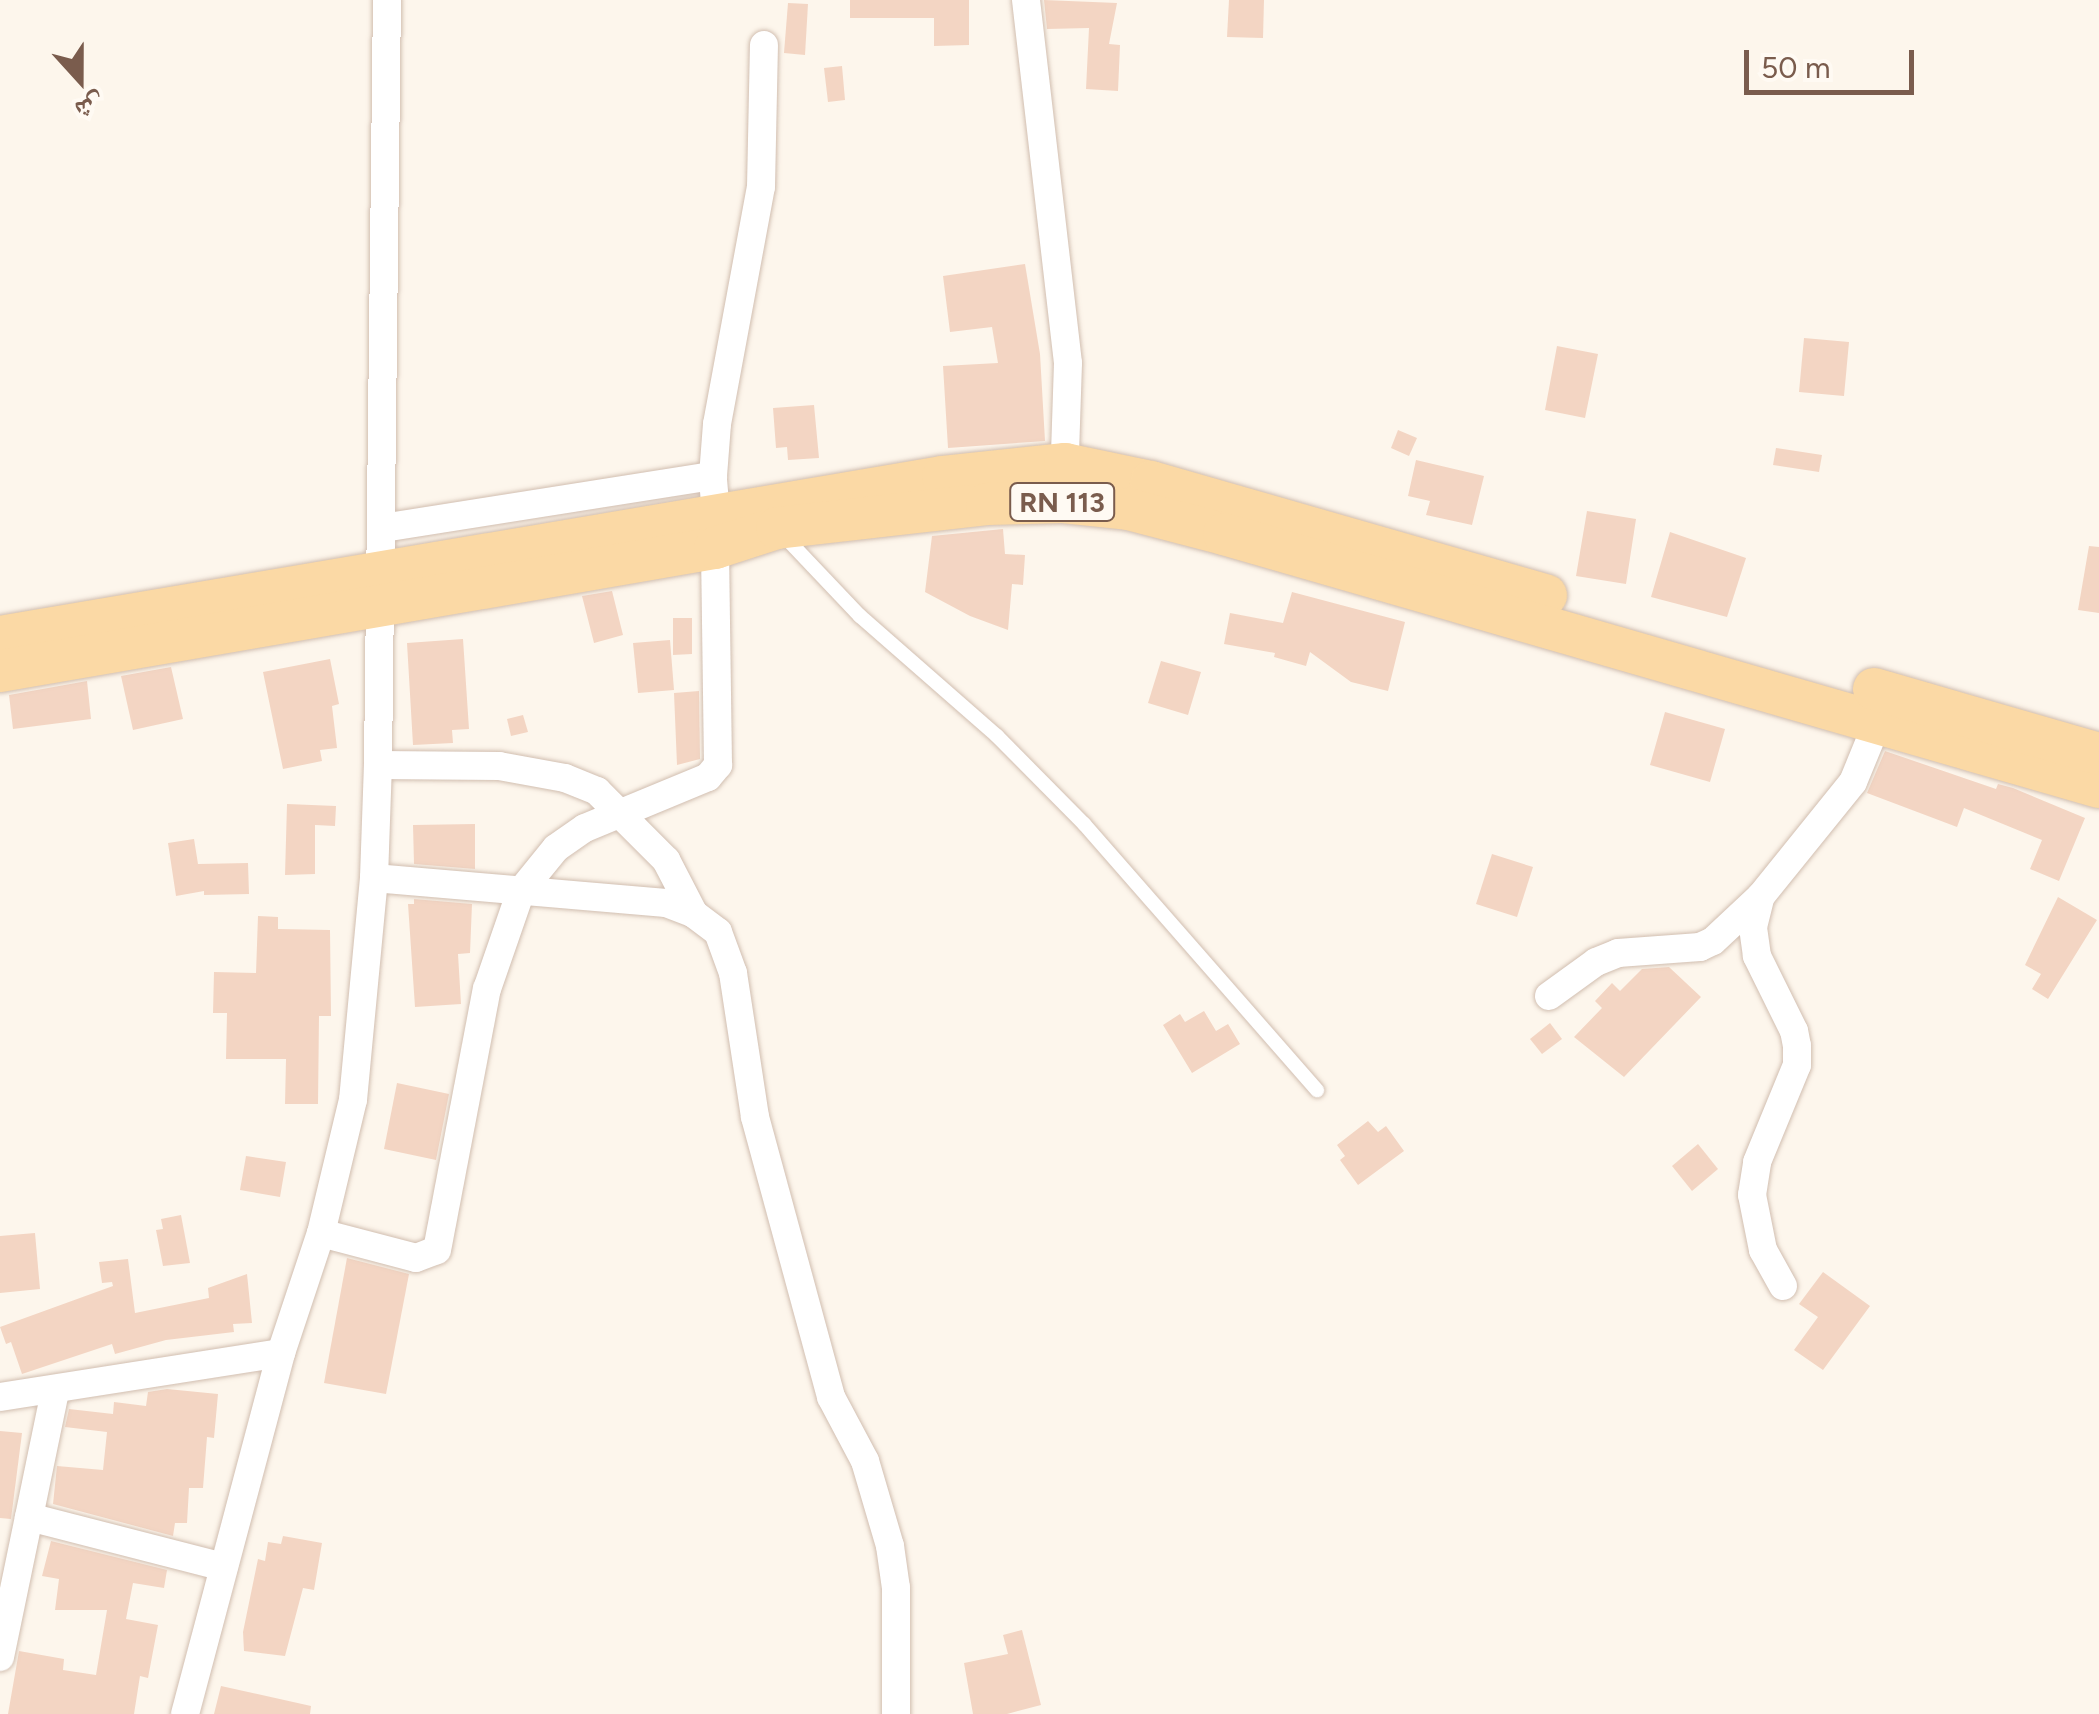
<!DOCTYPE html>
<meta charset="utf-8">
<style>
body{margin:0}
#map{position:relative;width:2099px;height:1714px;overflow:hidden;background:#fdf6ec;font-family:Figtree,"Noto Naskh Arabic",sans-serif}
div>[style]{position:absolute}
.building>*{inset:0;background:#f3d5c3}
.roads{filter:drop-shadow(0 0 2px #d1beb0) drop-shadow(0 0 2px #d1beb0)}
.service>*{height:14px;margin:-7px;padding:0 7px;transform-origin:7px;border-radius:7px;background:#fff}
.minor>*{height:28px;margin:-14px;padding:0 14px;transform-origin:14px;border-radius:14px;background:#fff}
.primary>*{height:42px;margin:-21px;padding:0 21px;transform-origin:21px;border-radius:21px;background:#fbd9a5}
span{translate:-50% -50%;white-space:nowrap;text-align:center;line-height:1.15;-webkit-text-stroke:10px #fffaf3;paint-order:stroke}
.shield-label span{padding:2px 8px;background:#fffaf3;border:2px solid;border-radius:8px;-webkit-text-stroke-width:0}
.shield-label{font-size:28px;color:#7a5c4d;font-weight:700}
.north{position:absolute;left:30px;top:30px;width:100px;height:100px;-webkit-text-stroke:8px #fffaf3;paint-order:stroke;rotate:159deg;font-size:28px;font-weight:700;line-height:40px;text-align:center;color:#7a5c4d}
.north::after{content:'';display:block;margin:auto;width:35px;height:45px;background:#7a5c4d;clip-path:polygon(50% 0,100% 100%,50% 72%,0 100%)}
.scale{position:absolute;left:1744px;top:50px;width:170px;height:45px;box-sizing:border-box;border:5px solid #7a5c4d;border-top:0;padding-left:12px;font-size:30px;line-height:35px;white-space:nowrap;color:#7a5c4d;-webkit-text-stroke:8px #fffaf3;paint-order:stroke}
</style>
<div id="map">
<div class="building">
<i style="clip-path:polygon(850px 0,969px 0,969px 45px,934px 46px,934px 18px,850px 18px)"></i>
<i style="clip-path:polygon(1044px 0,1117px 3px,1109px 44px,1120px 45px,1118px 91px,1086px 89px,1089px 28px,1047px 29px)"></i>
<i style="clip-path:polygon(1229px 0,1264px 0,1263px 38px,1227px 37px)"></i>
<i style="clip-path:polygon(788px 3px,808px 4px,805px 55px,784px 53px)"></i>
<i style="clip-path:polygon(842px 66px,845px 100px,828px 102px,824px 68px)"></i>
<i style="clip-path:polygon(1025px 264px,1040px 354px,1045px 441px,948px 448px,943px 366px,998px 363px,992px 327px,950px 332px,943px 276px)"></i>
<i style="clip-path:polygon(1804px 338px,1849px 342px,1844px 396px,1799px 392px)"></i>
<i style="clip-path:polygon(1557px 346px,1598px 354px,1585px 418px,1545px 410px)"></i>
<i style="clip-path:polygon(814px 405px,819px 458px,788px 460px,787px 447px,776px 448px,773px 408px)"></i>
<i style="clip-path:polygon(1398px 430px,1417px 438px,1409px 456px,1391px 448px)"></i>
<i style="clip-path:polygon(1776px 448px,1822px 455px,1819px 472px,1773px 465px)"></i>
<i style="clip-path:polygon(1416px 460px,1484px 476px,1472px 525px,1426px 515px,1430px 501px,1408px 496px)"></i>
<i style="clip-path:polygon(1587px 511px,1636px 519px,1626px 584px,1576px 576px)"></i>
<i style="clip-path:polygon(1003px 529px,1005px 554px,1025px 555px,1023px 585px,1012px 584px,1008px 630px,970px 616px,925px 592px,932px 536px)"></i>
<i style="clip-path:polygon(1670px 532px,1746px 558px,1727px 617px,1651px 597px)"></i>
<i style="clip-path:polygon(2089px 546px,2099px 547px,2099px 613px,2078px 610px)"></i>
<i style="clip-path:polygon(612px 591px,623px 635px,594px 643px,582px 596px)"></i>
<i style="clip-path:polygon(1292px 592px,1405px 622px,1388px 691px,1351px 682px,1310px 652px,1306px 666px,1274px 657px,1275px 653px,1224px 644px,1230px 613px,1283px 623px)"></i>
<i style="clip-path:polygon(673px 618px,692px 618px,692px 654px,673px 655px)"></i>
<i style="clip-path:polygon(463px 639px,469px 729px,452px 730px,453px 743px,413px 745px,407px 643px)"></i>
<i style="clip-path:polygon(670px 640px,674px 690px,638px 693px,633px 643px)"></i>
<i style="clip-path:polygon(330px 659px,339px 704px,332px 706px,337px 748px,320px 750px,322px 761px,283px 769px,263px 672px)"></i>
<i style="clip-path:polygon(1161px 661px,1201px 672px,1188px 715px,1148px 703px)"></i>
<i style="clip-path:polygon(171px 667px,183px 719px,133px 730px,121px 676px)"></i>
<i style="clip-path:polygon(87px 681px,91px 719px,13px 729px,9px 695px)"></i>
<i style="clip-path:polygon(699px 691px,700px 759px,677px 765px,674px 693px)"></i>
<i style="clip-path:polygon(1665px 712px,1725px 729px,1710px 782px,1650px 765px)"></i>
<i style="clip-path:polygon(523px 715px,528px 732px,511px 736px,507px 719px)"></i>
<i style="clip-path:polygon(1885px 751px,1996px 789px,1998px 784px,2013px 788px,2085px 818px,2059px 881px,2030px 869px,2042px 840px,1964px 808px,1957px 827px,1867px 793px)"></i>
<i style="clip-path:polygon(287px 804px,336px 806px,335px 826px,315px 825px,315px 874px,285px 875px)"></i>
<i style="clip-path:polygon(475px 824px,475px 869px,414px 864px,413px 825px)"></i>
<i style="clip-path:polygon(194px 839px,198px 864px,248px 863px,249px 894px,204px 895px,204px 891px,176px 896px,168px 843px)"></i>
<i style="clip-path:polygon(1492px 854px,1533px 867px,1517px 917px,1476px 904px)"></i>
<i style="clip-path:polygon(2058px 897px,2097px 920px,2048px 999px,2032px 989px,2041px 974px,2025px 965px)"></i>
<i style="clip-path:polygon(414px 899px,472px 904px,470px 953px,458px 954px,461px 1004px,415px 1007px,408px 904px,414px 904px)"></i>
<i style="clip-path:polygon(258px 916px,278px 917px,278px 929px,330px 930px,331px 1016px,319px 1016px,318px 1104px,285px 1104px,286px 1059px,226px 1059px,227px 1013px,213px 1013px,214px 972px,256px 973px)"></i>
<i style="clip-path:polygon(1669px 967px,1701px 997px,1624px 1077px,1574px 1037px,1602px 1008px,1595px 1001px,1612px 983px,1620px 991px,1642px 969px)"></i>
<i style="clip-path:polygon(1204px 1011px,1216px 1031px,1228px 1024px,1240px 1044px,1192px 1073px,1163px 1025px,1180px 1014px,1185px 1022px)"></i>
<i style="clip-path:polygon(1550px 1023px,1562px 1039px,1542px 1054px,1530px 1039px)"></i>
<i style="clip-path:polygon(397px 1083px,449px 1094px,436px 1160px,384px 1149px)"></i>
<i style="clip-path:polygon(1368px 1121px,1378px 1132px,1386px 1126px,1404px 1151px,1358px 1185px,1340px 1160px,1345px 1156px,1337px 1145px)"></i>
<i style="clip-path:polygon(1698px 1144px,1718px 1169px,1692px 1191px,1672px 1166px)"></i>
<i style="clip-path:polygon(246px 1156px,286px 1162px,280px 1197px,240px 1190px)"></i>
<i style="clip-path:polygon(181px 1215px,190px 1263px,163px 1266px,156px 1230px,163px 1229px,161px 1219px)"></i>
<i style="clip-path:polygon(35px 1233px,40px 1289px,0 1293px,0 1236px)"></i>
<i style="clip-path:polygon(347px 1258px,409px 1274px,386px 1394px,324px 1383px)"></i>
<i style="clip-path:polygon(128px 1259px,135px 1313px,209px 1298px,208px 1288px,247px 1274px,252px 1323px,233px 1324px,234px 1332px,166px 1340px,115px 1354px,112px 1344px,22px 1374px,11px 1342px,6px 1344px,0 1327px,113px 1286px,112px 1282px,102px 1283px,99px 1262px)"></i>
<i style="clip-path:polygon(1823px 1272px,1870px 1306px,1823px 1370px,1794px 1350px,1818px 1317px,1799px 1304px)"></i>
<i style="clip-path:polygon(167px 1389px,218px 1394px,214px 1438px,207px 1437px,203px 1488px,189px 1488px,187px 1523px,175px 1523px,173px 1536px,53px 1504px,57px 1466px,103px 1470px,107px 1432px,65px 1427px,69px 1409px,113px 1414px,114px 1402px,146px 1406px,148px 1392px)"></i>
<i style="clip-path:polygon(0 1431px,22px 1433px,11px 1519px,0 1518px)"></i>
<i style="clip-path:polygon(283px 1536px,322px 1543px,314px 1590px,303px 1588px,285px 1656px,244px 1651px,243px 1632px,258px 1559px,265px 1561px,268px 1542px,281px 1544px)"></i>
<i style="clip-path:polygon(51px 1541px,167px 1570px,164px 1588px,133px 1583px,126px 1619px,158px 1625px,148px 1678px,140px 1676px,134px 1714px,8px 1714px,19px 1651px,64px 1659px,63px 1670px,96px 1675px,107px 1610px,55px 1610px,59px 1579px,42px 1576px)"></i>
<i style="clip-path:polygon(1022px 1630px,1041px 1705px,1007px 1714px,973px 1714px,964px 1663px,1008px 1654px,1003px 1635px)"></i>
<i style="clip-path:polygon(221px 1686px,311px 1706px,310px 1714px,214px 1714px)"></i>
</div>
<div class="roads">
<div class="service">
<i style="left:784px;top:536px;width:110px;rotate:46.5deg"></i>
<i style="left:860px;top:616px;width:182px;rotate:41.2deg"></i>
<i style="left:997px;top:736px;width:124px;rotate:45.3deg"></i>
<i style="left:1084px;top:824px;width:354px;rotate:48.8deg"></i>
</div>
<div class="minor">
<i style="left:1026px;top:0;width:365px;rotate:83.4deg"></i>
<i style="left:1068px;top:363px;width:118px;rotate:91.9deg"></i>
<i style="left:716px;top:514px;width:38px;rotate:-95deg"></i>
<i style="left:713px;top:476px;width:52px;rotate:-85.6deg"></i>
<i style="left:717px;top:424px;width:241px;rotate:-79.5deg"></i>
<i style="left:761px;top:187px;width:142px;rotate:-88.8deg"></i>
<i style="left:383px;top:528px;width:334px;rotate:-9deg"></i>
<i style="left:378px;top:765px;width:121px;rotate:0.5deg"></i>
<i style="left:499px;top:766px;width:67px;rotate:10.3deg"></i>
<i style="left:565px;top:778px;width:35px;rotate:22deg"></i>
<i style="left:597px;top:791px;width:98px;rotate:45deg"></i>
<i style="left:666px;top:860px;width:61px;rotate:62.6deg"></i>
<i style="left:374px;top:878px;width:293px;rotate:4.9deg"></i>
<i style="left:666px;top:903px;width:30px;rotate:21deg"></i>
<i style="left:694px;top:914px;width:30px;rotate:37deg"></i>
<i style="left:718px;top:932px;width:44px;rotate:69.9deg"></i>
<i style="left:733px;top:973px;width:146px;rotate:81.3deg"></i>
<i style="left:755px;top:1117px;width:290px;rotate:74.8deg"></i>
<i style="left:831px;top:1397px;width:72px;rotate:62deg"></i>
<i style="left:865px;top:1461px;width:89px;rotate:73.6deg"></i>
<i style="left:890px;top:1546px;width:42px;rotate:81.9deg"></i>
<i style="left:896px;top:1588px;width:126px;rotate:90deg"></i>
<i style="left:1549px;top:996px;width:58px;rotate:-35.9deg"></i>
<i style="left:1596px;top:962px;width:24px;rotate:-22deg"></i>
<i style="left:1618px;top:953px;width:82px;rotate:-4.2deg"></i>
<i style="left:1700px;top:947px;width:14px;rotate:-25deg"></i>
<i style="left:1713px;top:941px;width:64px;rotate:-43.1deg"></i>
<i style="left:321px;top:1233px;width:98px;rotate:14.7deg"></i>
<i style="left:416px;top:1258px;width:22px;rotate:-21deg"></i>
<i style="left:437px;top:1250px;width:266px;rotate:-79.2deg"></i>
<i style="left:487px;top:989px;width:104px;rotate:-70.9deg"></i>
<i style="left:521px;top:891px;width:55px;rotate:-50.9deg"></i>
<i style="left:556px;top:848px;width:35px;rotate:-35deg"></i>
<i style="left:585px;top:828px;width:133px;rotate:-22.5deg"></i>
<i style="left:708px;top:777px;width:16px;rotate:-50deg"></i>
<i style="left:718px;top:765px;width:217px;rotate:-90.8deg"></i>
<i style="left:1783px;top:1286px;width:41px;rotate:-119.1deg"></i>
<i style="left:1763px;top:1250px;width:56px;rotate:-101.3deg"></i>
<i style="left:1752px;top:1195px;width:33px;rotate:-81deg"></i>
<i style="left:1757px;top:1162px;width:105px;rotate:-67.6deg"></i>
<i style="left:1797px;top:1065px;width:19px;rotate:-90deg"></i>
<i style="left:1797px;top:1046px;width:15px;rotate:-101deg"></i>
<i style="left:1794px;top:1031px;width:84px;rotate:-116.3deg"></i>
<i style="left:1757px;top:956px;width:29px;rotate:-98deg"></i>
<i style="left:1753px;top:927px;width:32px;rotate:-76deg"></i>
<i style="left:1761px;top:896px;width:146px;rotate:-51.1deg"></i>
<i style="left:1853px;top:782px;width:66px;rotate:-67.7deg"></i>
<i style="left:0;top:1397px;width:284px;rotate:-8.9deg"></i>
<i style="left:29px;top:1517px;width:201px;rotate:14.4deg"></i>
<i style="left:0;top:1657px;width:272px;rotate:-78.3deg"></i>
<i style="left:185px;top:1714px;width:374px;rotate:-75.1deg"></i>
<i style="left:281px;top:1353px;width:126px;rotate:-71.6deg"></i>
<i style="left:321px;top:1233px;width:137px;rotate:-76.5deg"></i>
<i style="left:353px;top:1100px;width:223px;rotate:-84.6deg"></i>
<i style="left:374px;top:878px;width:113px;rotate:-88deg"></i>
<i style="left:378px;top:765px;width:765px;rotate:-89.33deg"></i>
</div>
<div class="primary">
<i style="left:0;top:637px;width:956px;rotate:-9.63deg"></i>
<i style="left:943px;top:477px;width:123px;rotate:-6.1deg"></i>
<i style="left:1065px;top:464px;width:88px;rotate:11.8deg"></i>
<i style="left:1151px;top:482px;width:411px;rotate:16deg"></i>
<i style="left:0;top:671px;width:726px;rotate:-9.76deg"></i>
<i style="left:715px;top:548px;width:65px;rotate:-17.9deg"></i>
<i style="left:777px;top:528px;width:211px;rotate:-6.5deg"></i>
<i style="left:987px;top:504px;width:76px;rotate:-1.5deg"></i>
<i style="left:1063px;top:502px;width:65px;rotate:6.1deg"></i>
<i style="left:1128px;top:509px;width:99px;rotate:14.6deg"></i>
<i style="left:1224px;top:534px;width:911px;rotate:16.13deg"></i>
<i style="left:1874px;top:689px;width:234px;rotate:16.1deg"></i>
</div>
</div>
<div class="shield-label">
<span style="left:1062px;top:502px">RN 113</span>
</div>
<div class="north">ش</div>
<div class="scale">50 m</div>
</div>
